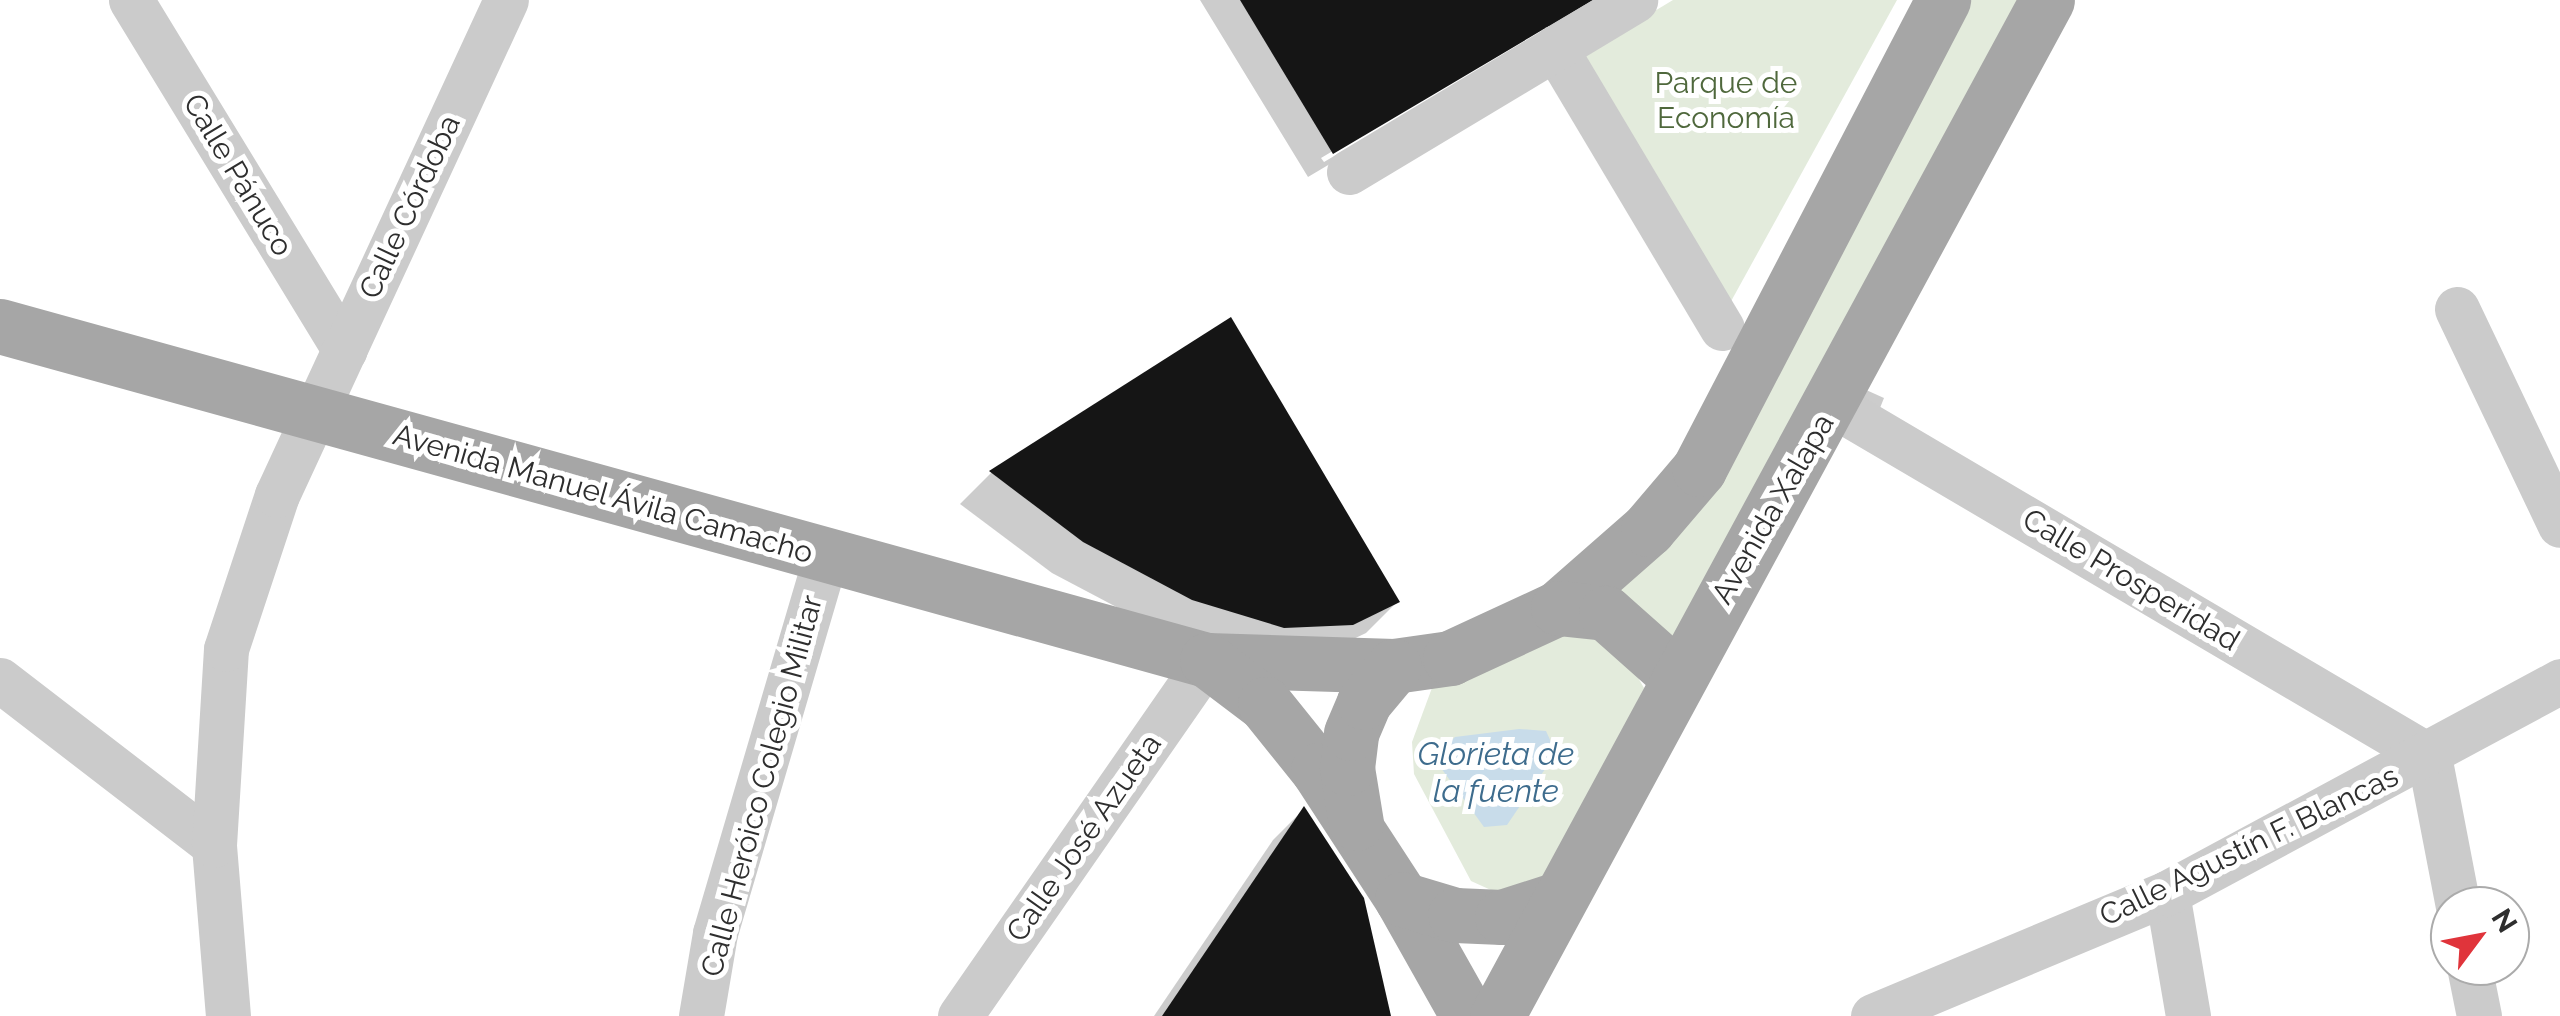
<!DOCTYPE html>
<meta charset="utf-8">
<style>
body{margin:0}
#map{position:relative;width:2560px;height:1016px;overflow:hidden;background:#fff;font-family:Raleway,sans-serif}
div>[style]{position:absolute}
.green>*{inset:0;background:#e3ebdc}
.water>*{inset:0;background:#c8dcea}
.shadow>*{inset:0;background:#0003}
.building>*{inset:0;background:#151515}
.minor>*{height:45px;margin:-22.5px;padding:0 22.5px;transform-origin:22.5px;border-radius:22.5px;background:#cbcbcb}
.major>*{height:55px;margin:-27.5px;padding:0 27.5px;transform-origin:27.5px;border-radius:27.5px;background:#a6a6a6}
span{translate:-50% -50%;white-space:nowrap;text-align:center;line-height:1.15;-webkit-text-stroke:10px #fff;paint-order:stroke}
.park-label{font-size:30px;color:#4f683c}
.street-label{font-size:30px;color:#2e2e2e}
.water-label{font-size:32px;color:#3e6c8d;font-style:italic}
.north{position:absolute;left:2430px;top:886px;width:100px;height:100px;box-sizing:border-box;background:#fff;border:2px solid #ababab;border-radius:50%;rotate:58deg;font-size:28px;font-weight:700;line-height:40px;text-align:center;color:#2e2e2e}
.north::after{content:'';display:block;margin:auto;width:35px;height:45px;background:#e0343b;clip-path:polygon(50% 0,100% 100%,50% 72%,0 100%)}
</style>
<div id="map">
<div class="green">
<i style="clip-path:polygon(1673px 0,1897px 0,1729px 305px,1580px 56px)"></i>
<i style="clip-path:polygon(1969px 0,2025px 0,1680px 653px,1598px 593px)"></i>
<i style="clip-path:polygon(1575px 629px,1618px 643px,1644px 688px,1547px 882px,1513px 900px,1471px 881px,1414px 774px,1412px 742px,1436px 677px)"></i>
</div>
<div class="water">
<i style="clip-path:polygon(1519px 729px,1546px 731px,1556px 753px,1507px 825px,1484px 827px,1441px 768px,1440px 752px,1455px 737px)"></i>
</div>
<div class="shadow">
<i style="clip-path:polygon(evenodd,1200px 0,1606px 0,1308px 177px,1200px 0,1549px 23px,1549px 29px,1324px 162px,1321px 158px,1549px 23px)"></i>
<i style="clip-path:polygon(1231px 321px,1397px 602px,1366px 633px,1320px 655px,1160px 630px,1052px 573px,960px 504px,991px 473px)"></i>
<i style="clip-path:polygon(1864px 389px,1884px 398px,1876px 418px,1847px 417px)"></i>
<i style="clip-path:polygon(1303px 810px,1389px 1016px,1154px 1016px,1273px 840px)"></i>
</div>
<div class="building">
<i style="clip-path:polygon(1240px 0,1593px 0,1333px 154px)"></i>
<i style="clip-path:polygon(1231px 317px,1400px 602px,1353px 625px,1284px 628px,1192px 600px,1083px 542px,989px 471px)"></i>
<i style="clip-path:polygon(1304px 806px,1364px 898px,1391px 1016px,1162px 1016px)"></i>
</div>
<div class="minor">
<i style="left:131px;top:0;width:410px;rotate:58.6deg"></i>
<i style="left:1555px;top:48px;width:326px;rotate:59.2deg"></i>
<i style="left:1349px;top:172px;width:334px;rotate:-31deg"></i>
<i style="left:2457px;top:309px;width:239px;rotate:64.5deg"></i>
<i style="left:1833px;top:405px;width:692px;rotate:30.49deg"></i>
<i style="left:2429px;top:756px;width:153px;rotate:79.1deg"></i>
<i style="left:0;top:680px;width:270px;rotate:37.6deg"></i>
<i style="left:2167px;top:893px;width:125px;rotate:80.3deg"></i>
<i style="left:2469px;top:966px;width:51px;rotate:78.7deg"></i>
<i style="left:228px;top:1016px;width:172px;rotate:-94.7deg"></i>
<i style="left:214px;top:845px;width:196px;rotate:-86.5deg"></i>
<i style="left:226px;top:649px;width:162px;rotate:-71.7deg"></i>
<i style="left:277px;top:495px;width:545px;rotate:-65.17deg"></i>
<i style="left:701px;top:1016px;width:84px;rotate:-80.4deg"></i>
<i style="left:715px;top:933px;width:393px;rotate:-73.6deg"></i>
<i style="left:960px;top:1016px;width:433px;rotate:-55.2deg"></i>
<i style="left:1873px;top:1016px;width:319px;rotate:-22.7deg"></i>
<i style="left:2167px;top:893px;width:447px;rotate:-28.3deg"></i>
</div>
<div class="major">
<i style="left:0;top:326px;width:1252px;rotate:15.47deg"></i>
<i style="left:1207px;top:660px;width:187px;rotate:1.8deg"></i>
<i style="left:1394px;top:666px;width:57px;rotate:-8.1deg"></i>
<i style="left:1450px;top:658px;width:119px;rotate:-24.8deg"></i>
<i style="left:1558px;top:608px;width:120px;rotate:-41.3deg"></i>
<i style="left:1648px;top:529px;width:79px;rotate:-49.6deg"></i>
<i style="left:1699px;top:469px;width:529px;rotate:-62.51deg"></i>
<i style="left:1558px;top:608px;width:48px;rotate:5.9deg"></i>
<i style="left:1606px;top:613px;width:96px;rotate:41.6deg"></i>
<i style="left:1207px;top:660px;width:73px;rotate:37.2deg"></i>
<i style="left:1265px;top:704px;width:85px;rotate:51.2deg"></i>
<i style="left:1318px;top:770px;width:154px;rotate:56.9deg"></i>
<i style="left:1402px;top:899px;width:134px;rotate:60.6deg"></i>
<i style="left:1356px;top:823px;width:56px;rotate:-99.3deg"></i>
<i style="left:1347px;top:768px;width:35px;rotate:-83deg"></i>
<i style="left:1351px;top:733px;width:34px;rotate:-67deg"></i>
<i style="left:1364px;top:702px;width:47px;rotate:-50.2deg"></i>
<i style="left:1402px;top:899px;width:55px;rotate:16.8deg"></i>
<i style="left:1455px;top:915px;width:47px;rotate:2.4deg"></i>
<i style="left:1502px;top:917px;width:59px;rotate:-17.8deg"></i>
<i style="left:1497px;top:1016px;width:1155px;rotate:-61.57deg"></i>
</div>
<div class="park-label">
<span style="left:1726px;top:100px">Parque de<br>Economía</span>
</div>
<div class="street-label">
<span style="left:238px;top:175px;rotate:59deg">Calle Pánuco</span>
<span style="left:410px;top:207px;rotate:-65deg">Calle Córdoba</span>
<span style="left:603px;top:494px;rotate:16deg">Avenida Manuel Ávila Camacho</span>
<span style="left:1773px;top:509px;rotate:-60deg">Avenida Xalapa</span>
<span style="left:2131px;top:580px;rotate:31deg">Calle Prosperidad</span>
<span style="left:762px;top:786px;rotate:-75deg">Calle Heróico Colegio Militar</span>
<span style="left:1084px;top:838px;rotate:-55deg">Calle José Azueta</span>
<span style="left:2249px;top:846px;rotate:-26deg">Calle Agustín F. Blancas</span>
</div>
<div class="water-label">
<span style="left:1496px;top:773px">Glorieta de<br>la fuente</span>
</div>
<div class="north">N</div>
</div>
